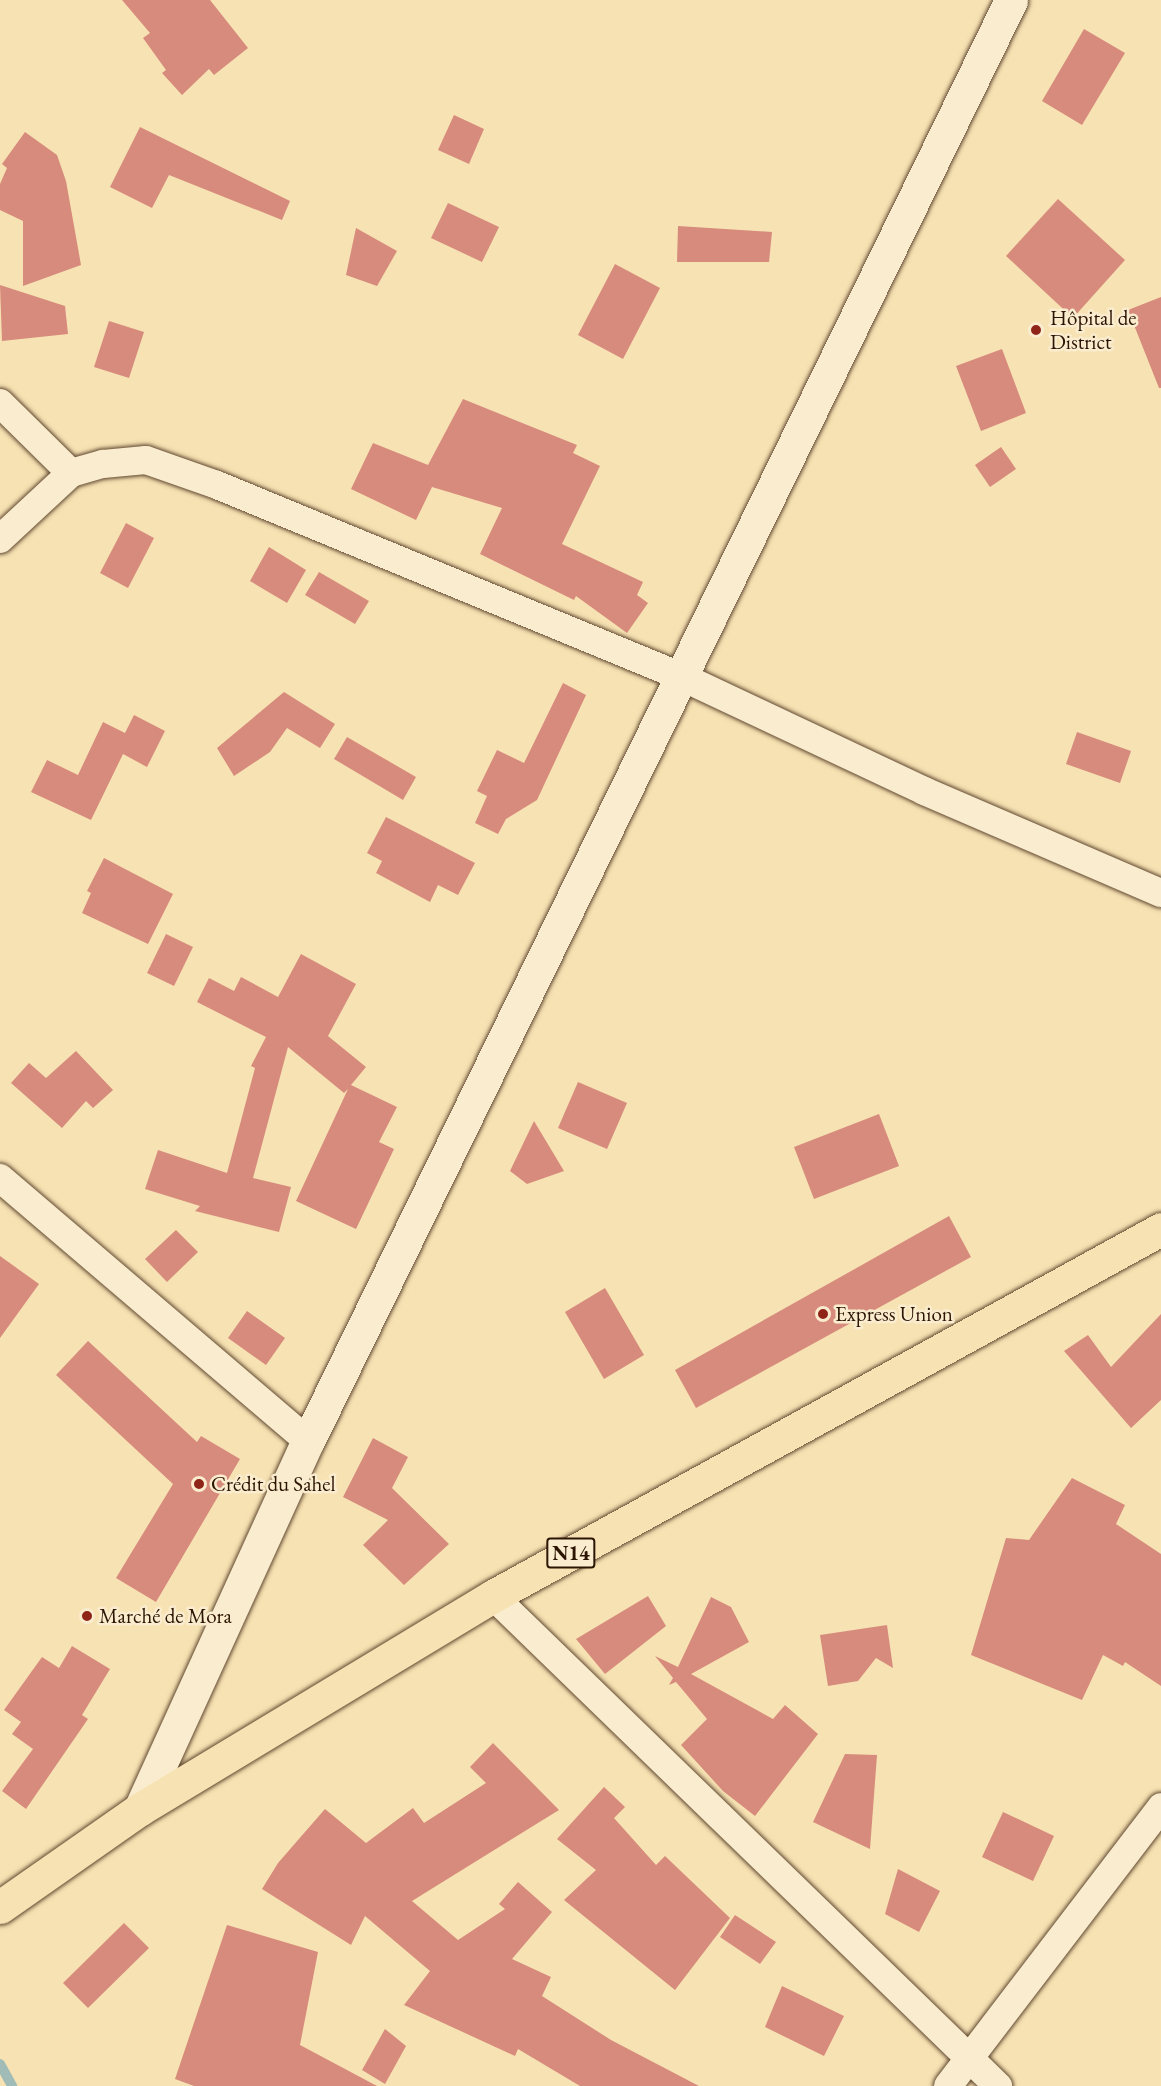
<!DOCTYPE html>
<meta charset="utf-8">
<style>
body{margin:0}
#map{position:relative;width:1161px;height:2086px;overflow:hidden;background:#f7e2b3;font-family:"EB Garamond",serif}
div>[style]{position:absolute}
.stream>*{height:10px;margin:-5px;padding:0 5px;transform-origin:5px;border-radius:5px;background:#a1bcb7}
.building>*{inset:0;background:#d78b7c}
.roads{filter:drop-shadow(0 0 2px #604830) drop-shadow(0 0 2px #604830)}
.street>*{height:28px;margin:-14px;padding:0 14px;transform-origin:14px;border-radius:14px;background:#faecce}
.secondary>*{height:33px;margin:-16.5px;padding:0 16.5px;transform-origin:16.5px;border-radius:16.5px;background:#faecce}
.highway>*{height:33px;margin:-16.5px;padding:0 16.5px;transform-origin:16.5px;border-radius:16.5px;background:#f7e2b3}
.dots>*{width:16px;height:16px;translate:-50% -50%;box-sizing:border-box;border:3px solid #faecce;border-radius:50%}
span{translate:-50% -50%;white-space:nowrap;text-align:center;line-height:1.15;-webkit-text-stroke:5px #faecce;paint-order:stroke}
.shield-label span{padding:2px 4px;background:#faecce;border:2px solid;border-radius:4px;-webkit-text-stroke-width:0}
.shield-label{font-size:20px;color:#2d1504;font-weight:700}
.poi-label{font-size:21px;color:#2d1504}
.left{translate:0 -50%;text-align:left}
</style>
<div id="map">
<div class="stream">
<i style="left:0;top:2064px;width:25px;rotate:61deg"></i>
</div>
<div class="building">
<i style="clip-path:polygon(122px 0,210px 0,248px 48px,214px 75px,209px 69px,182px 95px,162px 73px,166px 70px,143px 38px,150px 33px)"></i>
<i style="clip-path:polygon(1084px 29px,1125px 53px,1082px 125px,1042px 101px)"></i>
<i style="clip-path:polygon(454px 115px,484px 129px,469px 164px,438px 150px)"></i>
<i style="clip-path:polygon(140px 127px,290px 201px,282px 220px,169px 175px,152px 208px,110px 187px)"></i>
<i style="clip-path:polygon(25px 132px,57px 155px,66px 181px,81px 265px,23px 286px,23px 221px,0 210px,0 184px,7px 168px,2px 164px)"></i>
<i style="clip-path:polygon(1058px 199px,1125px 260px,1073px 318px,1006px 256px)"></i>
<i style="clip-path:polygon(448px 203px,499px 227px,482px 262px,431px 238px)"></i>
<i style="clip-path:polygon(678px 226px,772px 232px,769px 262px,677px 262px)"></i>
<i style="clip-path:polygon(356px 228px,397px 251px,377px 286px,346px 275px)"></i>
<i style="clip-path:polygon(615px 264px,660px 288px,623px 359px,578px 335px)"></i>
<i style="clip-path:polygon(0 285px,65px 306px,68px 334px,2px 341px)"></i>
<i style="clip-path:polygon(1161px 297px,1161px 388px,1159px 388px,1128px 310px)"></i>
<i style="clip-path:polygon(109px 321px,144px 332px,129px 378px,94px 367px)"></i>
<i style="clip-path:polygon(1002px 349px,1026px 413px,981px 431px,956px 366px)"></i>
<i style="clip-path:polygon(463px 399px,577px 445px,573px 453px,600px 466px,562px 544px,643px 582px,637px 595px,648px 603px,627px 633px,576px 596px,574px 600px,480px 554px,502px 508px,432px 487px,416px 520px,351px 489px,373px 443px,428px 465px)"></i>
<i style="clip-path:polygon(1001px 447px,1016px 469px,990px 487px,975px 465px)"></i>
<i style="clip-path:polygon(126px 523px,154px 538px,128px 588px,100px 573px)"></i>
<i style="clip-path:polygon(269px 547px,306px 570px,287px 603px,250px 581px)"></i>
<i style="clip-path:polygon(319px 572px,369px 601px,355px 624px,305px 595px)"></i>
<i style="clip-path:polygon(563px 683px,586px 695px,537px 800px,506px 819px,498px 834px,475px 823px,487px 796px,477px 791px,497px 750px,524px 763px)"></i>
<i style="clip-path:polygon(284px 692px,335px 724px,320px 748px,287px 728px,270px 752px,234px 776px,217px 748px)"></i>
<i style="clip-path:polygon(134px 715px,165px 731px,147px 767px,123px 754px,91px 820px,31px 792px,47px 760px,78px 775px,103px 722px,125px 733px)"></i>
<i style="clip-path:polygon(1077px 732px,1131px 751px,1120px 783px,1066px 764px)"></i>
<i style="clip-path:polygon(347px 737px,416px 777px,403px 800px,334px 759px)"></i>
<i style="clip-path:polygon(386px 817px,475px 863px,458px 895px,438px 885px,430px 902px,376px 873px,382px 861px,367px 853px)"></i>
<i style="clip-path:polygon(104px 858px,173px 894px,148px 944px,82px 913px,91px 893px,87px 891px)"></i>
<i style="clip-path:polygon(166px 934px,193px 947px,174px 986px,147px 973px)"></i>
<i style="clip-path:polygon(301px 954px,356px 984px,328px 1036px,366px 1067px,351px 1085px,397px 1107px,379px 1142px,394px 1149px,356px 1229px,296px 1201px,348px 1089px,344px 1093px,288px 1047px,253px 1178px,291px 1187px,279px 1232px,195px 1211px,200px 1206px,145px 1189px,158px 1150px,227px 1173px,255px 1068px,251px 1066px,266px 1037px,197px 1002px,209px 978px,234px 991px,241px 977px,278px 997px)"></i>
<i style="clip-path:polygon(76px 1051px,113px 1090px,93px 1108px,86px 1101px,62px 1128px,11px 1083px,29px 1063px,46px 1078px)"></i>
<i style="clip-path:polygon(578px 1082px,627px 1103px,607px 1149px,558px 1128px)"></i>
<i style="clip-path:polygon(879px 1114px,899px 1166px,814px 1199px,794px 1147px)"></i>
<i style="clip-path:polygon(534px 1121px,564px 1171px,527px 1184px,510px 1171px)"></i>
<i style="clip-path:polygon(949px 1216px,971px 1257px,696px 1408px,675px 1370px)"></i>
<i style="clip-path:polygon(176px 1230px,198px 1252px,167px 1282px,145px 1259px)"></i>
<i style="clip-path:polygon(0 1256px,39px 1284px,0 1338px)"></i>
<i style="clip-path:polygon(605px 1288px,644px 1355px,604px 1379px,565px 1312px)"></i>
<i style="clip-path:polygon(247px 1311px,285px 1338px,266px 1365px,228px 1338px)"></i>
<i style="clip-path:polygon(1161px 1314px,1161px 1400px,1131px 1428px,1064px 1351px,1088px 1335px,1111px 1367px)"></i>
<i style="clip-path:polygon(88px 1341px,197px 1442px,201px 1436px,240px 1459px,156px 1602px,116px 1578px,173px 1484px,56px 1375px)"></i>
<i style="clip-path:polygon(373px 1438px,408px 1457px,392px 1488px,449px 1544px,404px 1585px,363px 1545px,388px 1520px,343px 1497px)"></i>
<i style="clip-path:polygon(1072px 1478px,1125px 1505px,1116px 1524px,1161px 1554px,1161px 1686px,1125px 1662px,1123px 1666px,1103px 1655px,1082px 1700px,971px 1655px,1006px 1538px,1029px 1540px)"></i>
<i style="clip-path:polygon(648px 1596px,666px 1626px,605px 1674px,576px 1639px)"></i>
<i style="clip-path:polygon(711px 1597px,731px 1607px,749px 1642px,691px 1674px,773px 1719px,785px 1705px,818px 1734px,755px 1816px,723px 1791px,681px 1745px,707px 1719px,676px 1682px,669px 1685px,673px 1678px,655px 1656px,678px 1667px)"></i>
<i style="clip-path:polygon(887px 1625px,893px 1668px,876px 1658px,858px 1681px,828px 1686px,820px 1635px)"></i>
<i style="clip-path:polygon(72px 1646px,110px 1669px,82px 1715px,88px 1719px,26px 1809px,2px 1791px,33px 1749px,12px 1734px,21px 1722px,4px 1710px,42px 1657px,59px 1668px)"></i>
<i style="clip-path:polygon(493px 1743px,559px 1810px,412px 1901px,458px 1940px,505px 1909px,499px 1904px,518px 1882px,552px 1912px,512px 1959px,551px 1977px,542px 1996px,611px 2040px,699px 2086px,580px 2086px,518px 2049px,515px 2056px,404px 2005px,430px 1971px,365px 1916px,351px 1945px,262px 1889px,278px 1863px,325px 1809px,366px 1843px,413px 1808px,424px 1823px,486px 1783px,470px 1767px)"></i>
<i style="clip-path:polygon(845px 1754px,877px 1755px,870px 1849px,813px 1822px)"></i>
<i style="clip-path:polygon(604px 1787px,625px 1807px,614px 1818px,656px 1865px,665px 1856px,730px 1918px,675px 1990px,564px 1900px,596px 1870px,557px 1839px)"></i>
<i style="clip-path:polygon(1003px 1812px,1054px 1836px,1033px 1881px,982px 1857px)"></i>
<i style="clip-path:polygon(898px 1869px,940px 1891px,919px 1932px,885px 1914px)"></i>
<i style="clip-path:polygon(735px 1915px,776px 1942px,760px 1964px,720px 1937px)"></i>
<i style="clip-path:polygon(124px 1923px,149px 1948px,88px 2008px,63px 1983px)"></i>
<i style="clip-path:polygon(227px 1925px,318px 1952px,300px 2045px,377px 2086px,194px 2086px,175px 2079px)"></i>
<i style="clip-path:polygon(782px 1986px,844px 2016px,824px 2056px,765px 2027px)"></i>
<i style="clip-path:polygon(385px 2029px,406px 2046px,385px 2084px,362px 2070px)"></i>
</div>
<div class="roads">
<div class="street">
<i style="left:0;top:403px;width:100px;rotate:44.6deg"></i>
<i style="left:0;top:539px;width:97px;rotate:-42.9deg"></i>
<i style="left:71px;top:473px;width:33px;rotate:-16deg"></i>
<i style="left:103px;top:464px;width:43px;rotate:-5.3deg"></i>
<i style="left:146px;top:460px;width:75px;rotate:19.4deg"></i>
<i style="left:217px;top:485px;width:501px;rotate:22.42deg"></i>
<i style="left:680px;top:676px;width:270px;rotate:25.2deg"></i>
<i style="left:924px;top:791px;width:258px;rotate:23.3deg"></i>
<i style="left:0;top:1178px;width:405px;rotate:40.5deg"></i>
<i style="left:493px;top:1596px;width:704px;rotate:44.14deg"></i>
<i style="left:948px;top:2086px;width:351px;rotate:-52.6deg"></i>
</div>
<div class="secondary">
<i style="left:140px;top:1809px;width:405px;rotate:-65.5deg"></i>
<i style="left:308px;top:1441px;width:1603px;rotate:-63.99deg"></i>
</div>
<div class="highway">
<i style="left:0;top:1907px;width:171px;rotate:-35deg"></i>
<i style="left:140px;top:1809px;width:412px;rotate:-31.1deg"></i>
<i style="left:493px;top:1596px;width:762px;rotate:-28.78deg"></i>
</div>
</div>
<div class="dots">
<i style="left:1036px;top:330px;background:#8f2418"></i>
<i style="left:823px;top:1314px;background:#8f2418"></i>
<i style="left:199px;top:1484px;background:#8f2418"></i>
<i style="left:87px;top:1616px;background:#8f2418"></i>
</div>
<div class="shield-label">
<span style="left:571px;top:1553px">N14</span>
</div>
<div class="poi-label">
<span class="left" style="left:1050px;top:330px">Hôpital de<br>District</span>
<span class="left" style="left:835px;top:1314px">Express Union</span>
<span class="left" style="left:211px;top:1484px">Crédit du Sahel</span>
<span class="left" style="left:99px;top:1616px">Marché de Mora</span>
</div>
</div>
